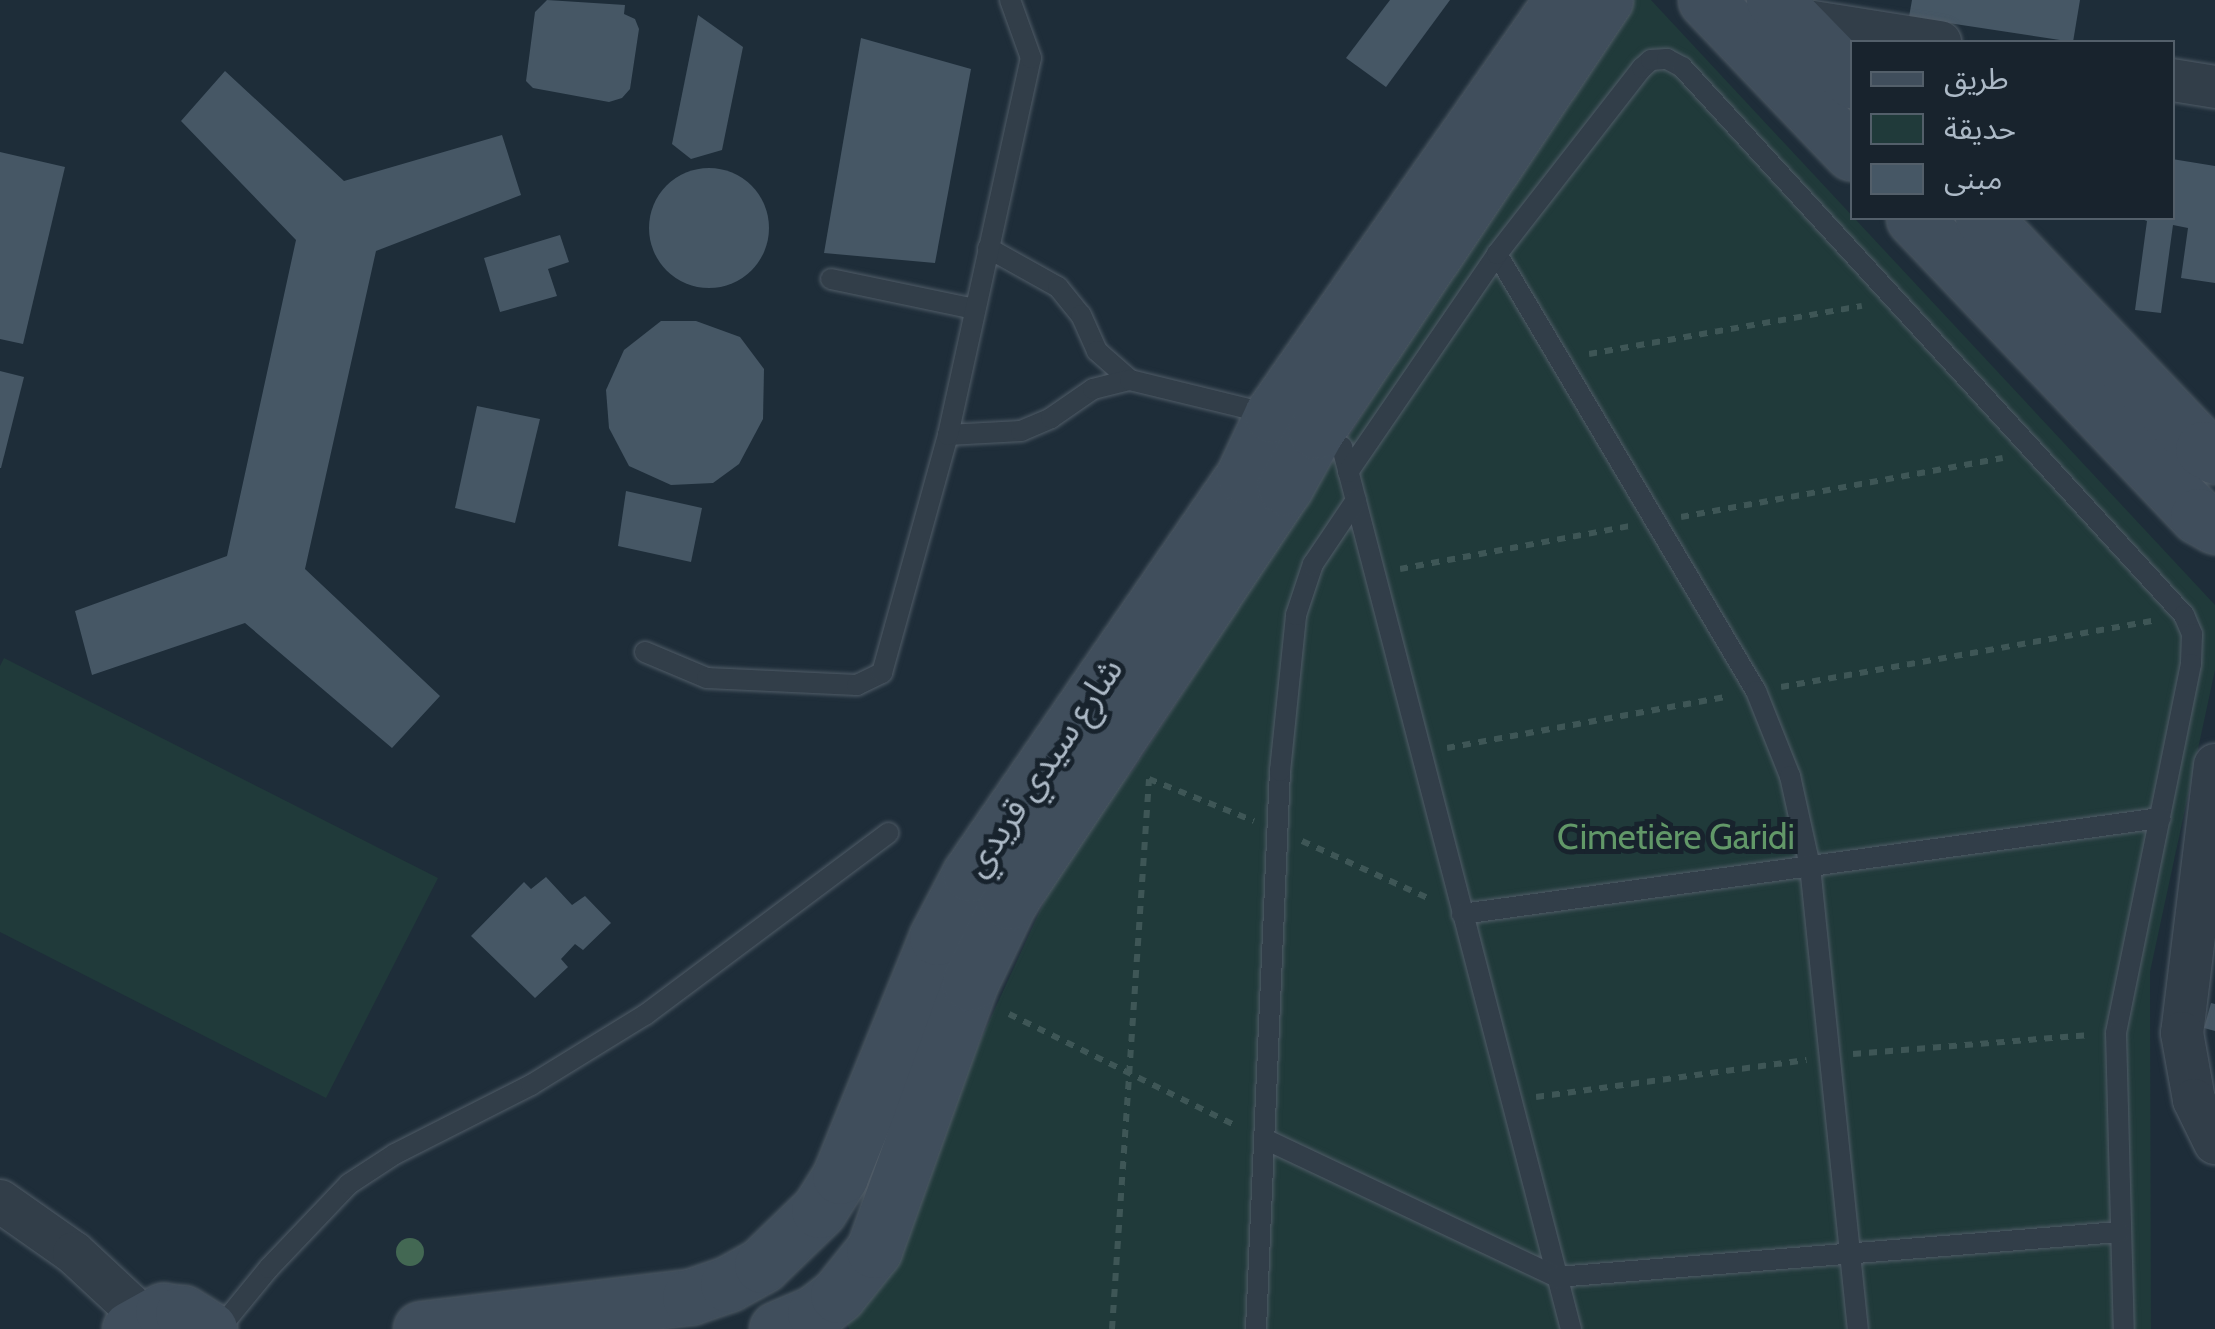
<!DOCTYPE html>
<meta charset="utf-8">
<style>
body{margin:0}
#map{position:relative;width:2215px;height:1329px;overflow:hidden;background:#1e2d39;font-family:Cabin,"Noto Sans Arabic",sans-serif}
div>[style]{position:absolute}
.green>*{inset:0;background:#203a3a}
.building>*{inset:0;background:#465765}
.round{border-radius:50%}
.path>*{height:6px;margin-top:-3px;transform-origin:0;background:repeating-linear-gradient(90deg,#3e5656 0 8px,transparent 0 16px)}
.roads{filter:drop-shadow(0 0 2px #505c67) drop-shadow(0 0 2px #505c67)}
.lane>*{height:20px;margin:-10px;padding:0 10px;transform-origin:10px;border-radius:10px;background:#323e49}
.street>*{height:42px;margin:-21px;padding:0 21px;transform-origin:21px;border-radius:21px;background:#323e49}
.secondary>*{height:55px;margin:-27.5px;padding:0 27.5px;transform-origin:27.5px;border-radius:27.5px;background:#404e5c}
.trees>*{width:28px;height:28px;margin:-14px;border-radius:50%;background:#436853}
span{translate:-50% -50%;white-space:nowrap;text-align:center;line-height:1.15;-webkit-text-stroke:10px #18232d;paint-order:stroke}
.street-label{font-size:35px;color:#acb9c6}
.park-label{font-size:35px;color:#629868}
.legend{position:absolute;left:1850px;top:40px;width:325px;height:180px;box-sizing:border-box;background:#18232d;border:2px solid #535f6a;margin:0;padding:12px 18px;list-style:none;font-size:30px;color:#acb9c6}
.legend li{display:flex;align-items:center;gap:20px;height:50px}
.legend b{width:50px;border:2px solid #535f6a}
</style>
<div id="map">
<div class="green">
<i style="clip-path:polygon(1619px 0,1651px 0,2215px 605px,2215px 670px,2150px 972px,2151px 1329px,849px 1329px,845px 1316px,879px 1260px,1076px 833px,1133px 770px,1342px 447px)"></i>
<i style="clip-path:polygon(4px 658px,438px 878px,326px 1098px,0 932px,0 666px)"></i>
</div>
<div class="building">
<i style="clip-path:polygon(547px 0,625px 5px,624px 14px,635px 19px,639px 29px,630px 89px,622px 98px,609px 102px,533px 88px,526px 81px,535px 12px)"></i>
<i style="clip-path:polygon(1390px 0,1450px 0,1386px 87px,1346px 58px)"></i>
<i style="clip-path:polygon(1912px 0,2080px 0,2073px 42px,1909px 17px)"></i>
<i style="clip-path:polygon(698px 15px,743px 47px,722px 150px,691px 159px,672px 144px)"></i>
<i style="clip-path:polygon(861px 38px,971px 69px,935px 263px,824px 253px)"></i>
<i style="clip-path:polygon(225px 71px,344px 181px,502px 135px,521px 195px,376px 251px,305px 569px,440px 696px,392px 748px,245px 623px,92px 675px,75px 611px,227px 556px,296px 240px,181px 121px)"></i>
<i style="clip-path:polygon(0 152px,65px 167px,23px 344px,0 339px)"></i>
<i style="clip-path:polygon(2172px 159px,2215px 166px,2215px 283px,2181px 278px,2188px 228px,2173px 225px,2161px 313px,2135px 310px,2147px 221px,2139px 218px,2172px 218px)"></i>
<i class="round" style="left:649px;top:168px;width:120px;height:120px"></i>
<i style="clip-path:polygon(560px 235px,569px 262px,548px 269px,557px 296px,500px 312px,484px 258px)"></i>
<i style="clip-path:polygon(661px 321px,696px 321px,740px 337px,764px 369px,763px 419px,739px 464px,713px 483px,671px 485px,629px 466px,609px 428px,606px 390px,624px 350px)"></i>
<i style="clip-path:polygon(0 371px,24px 377px,1px 468px,0 468px)"></i>
<i style="clip-path:polygon(477px 406px,540px 419px,515px 523px,455px 508px)"></i>
<i style="clip-path:polygon(626px 491px,702px 508px,691px 562px,618px 546px)"></i>
<i style="clip-path:polygon(546px 877px,572px 905px,585px 896px,611px 923px,583px 950px,575px 944px,561px 959px,568px 967px,535px 998px,471px 936px,524px 882px,531px 889px)"></i>
<i style="clip-path:polygon(2211px 1003px,2215px 1004px,2215px 1031px,2204px 1028px)"></i>
</div>
<div class="path">
<i style="left:1589px;top:354px;width:277px;rotate:-10deg"></i>
<i style="left:1681px;top:517px;width:327px;rotate:-10.4deg"></i>
<i style="left:1400px;top:569px;width:233px;rotate:-10.6deg"></i>
<i style="left:1781px;top:687px;width:378px;rotate:-10.1deg"></i>
<i style="left:1447px;top:748px;width:287px;rotate:-10.4deg"></i>
<i style="left:1302px;top:841px;width:143px;rotate:24.4deg"></i>
<i style="left:1009px;top:1014px;width:254px;rotate:26.2deg"></i>
<i style="left:1853px;top:1054px;width:238px;rotate:-4.6deg"></i>
<i style="left:1536px;top:1097px;width:273px;rotate:-7.8deg"></i>
<i style="left:1112px;top:1329px;width:551px;rotate:-86.15deg"></i>
<i style="left:1149px;top:779px;width:113px;rotate:21.8deg"></i>
</div>
<div class="roads">
<div class="lane">
<i style="left:988px;top:248px;width:80px;rotate:29.1deg"></i>
<i style="left:1058px;top:287px;width:36px;rotate:51deg"></i>
<i style="left:1081px;top:315px;width:39px;rotate:66deg"></i>
<i style="left:1097px;top:351px;width:44px;rotate:41.3deg"></i>
<i style="left:1497px;top:254px;width:508px;rotate:59.35deg"></i>
<i style="left:1756px;top:691px;width:92px;rotate:68.2deg"></i>
<i style="left:1790px;top:776px;width:92px;rotate:77.5deg"></i>
<i style="left:1810px;top:866px;width:465px;rotate:84.1deg"></i>
<i style="left:831px;top:279px;width:147px;rotate:11.8deg"></i>
<i style="left:1319px;top:433px;width:27px;rotate:31deg"></i>
<i style="left:1342px;top:447px;width:911px;rotate:75.45deg"></i>
<i style="left:948px;top:435px;width:73px;rotate:-3.1deg"></i>
<i style="left:1021px;top:431px;width:33px;rotate:-23deg"></i>
<i style="left:1051px;top:418px;width:51px;rotate:-34.6deg"></i>
<i style="left:1093px;top:389px;width:38px;rotate:-14deg"></i>
<i style="left:1130px;top:380px;width:143px;rotate:13.7deg"></i>
<i style="left:1348px;top:472px;width:264px;rotate:-55.6deg"></i>
<i style="left:1497px;top:254px;width:236px;rotate:-52.1deg"></i>
<i style="left:1642px;top:68px;width:12px;rotate:-42deg"></i>
<i style="left:1651px;top:60px;width:16px;rotate:-4deg"></i>
<i style="left:1667px;top:59px;width:17px;rotate:28deg"></i>
<i style="left:1682px;top:67px;width:743px;rotate:47.51deg"></i>
<i style="left:2184px;top:615px;width:21px;rotate:67deg"></i>
<i style="left:2192px;top:634px;width:30px;rotate:92deg"></i>
<i style="left:2191px;top:664px;width:377px;rotate:101.5deg"></i>
<i style="left:2116px;top:1033px;width:296px;rotate:88.5deg"></i>
<i style="left:645px;top:652px;width:67px;rotate:22.8deg"></i>
<i style="left:707px;top:678px;width:150px;rotate:2.7deg"></i>
<i style="left:857px;top:685px;width:28px;rotate:-26deg"></i>
<i style="left:882px;top:673px;width:247px;rotate:-74.5deg"></i>
<i style="left:948px;top:435px;width:386px;rotate:-77.6deg"></i>
<i style="left:1031px;top:58px;width:62px;rotate:-109.9deg"></i>
<i style="left:1462px;top:914px;width:705px;rotate:-7.83deg"></i>
<i style="left:1267px;top:1140px;width:321px;rotate:25.3deg"></i>
<i style="left:1557px;top:1277px;width:564px;rotate:-4.58deg"></i>
<i style="left:219px;top:1329px;width:79px;rotate:-50.7deg"></i>
<i style="left:269px;top:1268px;width:116px;rotate:-46.4deg"></i>
<i style="left:349px;top:1184px;width:55px;rotate:-33.1deg"></i>
<i style="left:395px;top:1154px;width:153px;rotate:-26.9deg"></i>
<i style="left:531px;top:1085px;width:134px;rotate:-31.6deg"></i>
<i style="left:645px;top:1015px;width:304px;rotate:-36.8deg"></i>
<i style="left:1256px;top:1329px;width:559px;rotate:-87.54deg"></i>
<i style="left:1280px;top:771px;width:157px;rotate:-84.1deg"></i>
<i style="left:1296px;top:615px;width:54px;rotate:-71.6deg"></i>
<i style="left:1313px;top:564px;width:77px;rotate:-56.1deg"></i>
</div>
<div class="street">
<i style="left:1794px;top:19px;width:148px;rotate:9deg"></i>
<i style="left:2172px;top:80px;width:44px;rotate:9.2deg"></i>
<i style="left:2215px;top:765px;width:270px;rotate:97deg"></i>
<i style="left:2182px;top:1033px;width:68px;rotate:79.8deg"></i>
<i style="left:2194px;top:1100px;width:48px;rotate:64deg"></i>
<i style="left:0;top:1201px;width:90px;rotate:35.1deg"></i>
<i style="left:74px;top:1253px;width:96px;rotate:42.9deg"></i>
</div>
<div class="secondary">
<i style="left:1706px;top:0;width:211px;rotate:46.3deg"></i>
<i style="left:1774px;top:0;width:112px;rotate:45.7deg"></i>
<i style="left:1914px;top:218px;width:412px;rotate:46.4deg"></i>
<i style="left:2198px;top:516px;width:20px;rotate:30deg"></i>
<i style="left:1983px;top:218px;width:319px;rotate:46.4deg"></i>
<i style="left:2203px;top:449px;width:14px;rotate:30deg"></i>
<i style="left:130px;top:1329px;width:38px;rotate:-29deg"></i>
<i style="left:163px;top:1311px;width:20px;rotate:6deg"></i>
<i style="left:183px;top:1313px;width:31px;rotate:32deg"></i>
<i style="left:421px;top:1329px;width:271px;rotate:-6.8deg"></i>
<i style="left:690px;top:1297px;width:40px;rotate:-18.9deg"></i>
<i style="left:728px;top:1284px;width:39px;rotate:-29deg"></i>
<i style="left:762px;top:1265px;width:79px;rotate:-44deg"></i>
<i style="left:819px;top:1210px;width:40px;rotate:-58deg"></i>
<i style="left:840px;top:1176px;width:258px;rotate:-67.9deg"></i>
<i style="left:937px;top:937px;width:71px;rotate:-62.4deg"></i>
<i style="left:970px;top:874px;width:484px;rotate:-55.5deg"></i>
<i style="left:1244px;top:475px;width:66px;rotate:-65deg"></i>
<i style="left:1272px;top:415px;width:506px;rotate:-55.05deg"></i>
<i style="left:777px;top:1329px;width:41px;rotate:-22.8deg"></i>
<i style="left:815px;top:1313px;width:29px;rotate:-38deg"></i>
<i style="left:838px;top:1295px;width:58px;rotate:-51.3deg"></i>
<i style="left:874px;top:1250px;width:284px;rotate:-70.2deg"></i>
<i style="left:970px;top:983px;width:90px;rotate:-64.3deg"></i>
<i style="left:1009px;top:902px;width:498px;rotate:-56.4deg"></i>
<i style="left:1285px;top:487px;width:64px;rotate:-61deg"></i>
<i style="left:1316px;top:431px;width:519px;rotate:-56.16deg"></i>
</div>
</div>
<div class="trees">
<i style="left:410px;top:1252px"></i>
</div>
<div class="street-label">
<span style="left:1043px;top:767px;rotate:-56deg">شارع سيدي قريدي</span>
</div>
<div class="park-label">
<span style="left:1676px;top:837px">Cimetière Garidi</span>
</div>
<ul class="legend">
<li><b style="height:12px;background:#404e5c"></b>طريق</li>
<li><b style="height:28px;background:#203a3a"></b>حديقة</li>
<li><b style="height:28px;background:#465765"></b>مبنى</li>
</ul>
</div>
